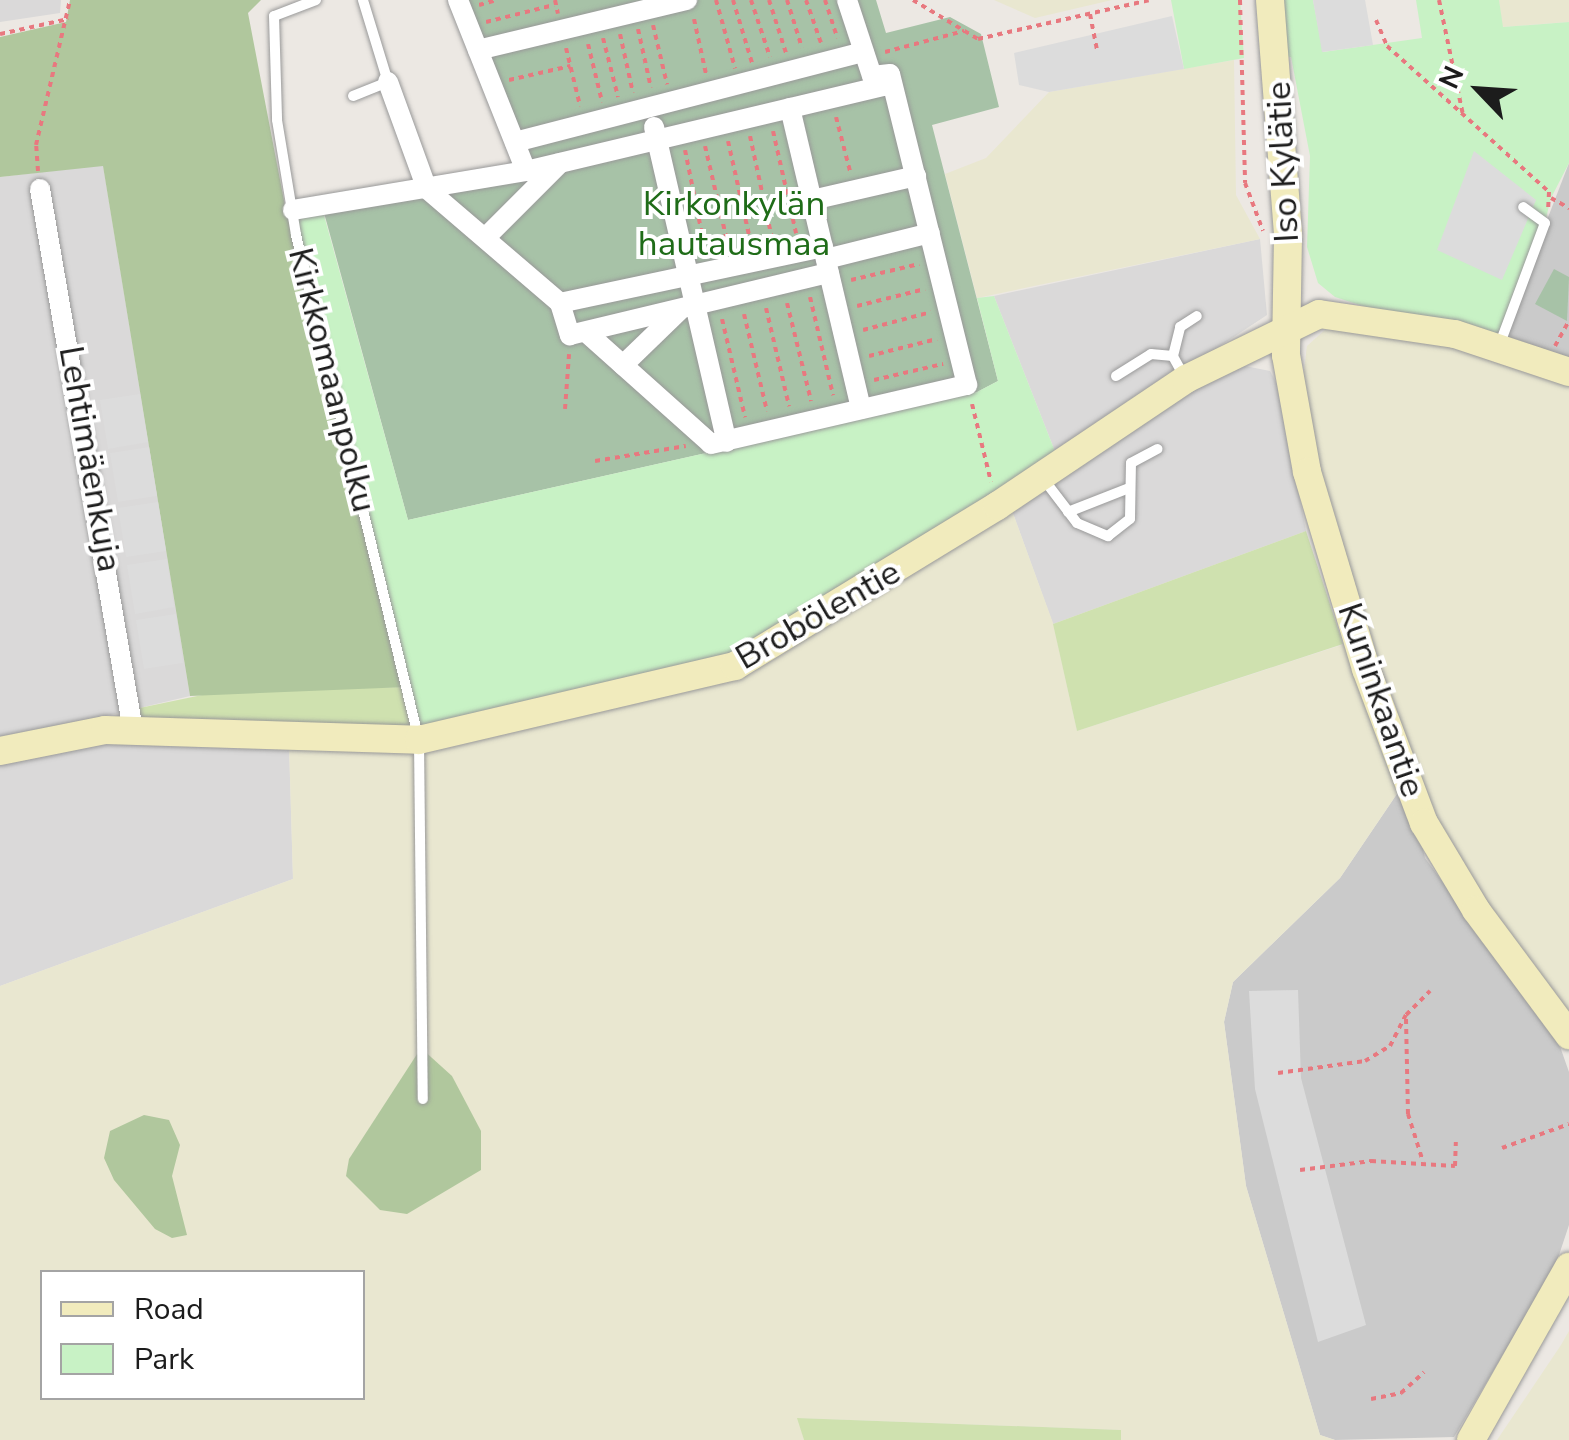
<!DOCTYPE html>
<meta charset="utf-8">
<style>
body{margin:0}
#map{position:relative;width:1569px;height:1440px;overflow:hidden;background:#ece8e3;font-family:"Nunito Sans",sans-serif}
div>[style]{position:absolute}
.residential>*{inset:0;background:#dad9d9}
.religious>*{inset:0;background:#cacaca}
.farmland>*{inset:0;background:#e9e7d0}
.grass>*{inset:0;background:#cfe1af}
.forest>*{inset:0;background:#b0c79d}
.cemetery>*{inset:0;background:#a7c2a7}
.park>*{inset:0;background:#c8f2c5}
.parking>*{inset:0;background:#dcdcdc}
.path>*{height:4px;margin-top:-2px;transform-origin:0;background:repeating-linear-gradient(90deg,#e8787f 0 5px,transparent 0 10px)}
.roads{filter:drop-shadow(0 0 2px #999) drop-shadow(0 0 2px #999)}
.lane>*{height:10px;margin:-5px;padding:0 5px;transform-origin:5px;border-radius:5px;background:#fff}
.street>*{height:20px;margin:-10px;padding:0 10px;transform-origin:10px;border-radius:10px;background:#fff}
.secondary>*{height:28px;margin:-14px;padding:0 14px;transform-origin:14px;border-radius:14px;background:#f1ebbd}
span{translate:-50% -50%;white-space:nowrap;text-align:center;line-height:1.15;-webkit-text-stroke:8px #fff;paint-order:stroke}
.street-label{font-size:35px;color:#1c1c1c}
.park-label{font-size:35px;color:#1f6c18}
.legend{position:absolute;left:40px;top:1270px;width:325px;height:130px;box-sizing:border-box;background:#fff;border:2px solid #a4a4a4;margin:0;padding:12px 18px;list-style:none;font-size:30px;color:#1c1c1c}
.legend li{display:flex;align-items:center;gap:20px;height:50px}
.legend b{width:50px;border:2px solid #a4a4a4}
.north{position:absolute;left:1429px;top:40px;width:100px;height:100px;-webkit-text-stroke:8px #fff;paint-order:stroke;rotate:295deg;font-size:28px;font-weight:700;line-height:40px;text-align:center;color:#1c1c1c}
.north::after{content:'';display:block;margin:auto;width:35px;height:45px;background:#1c1c1c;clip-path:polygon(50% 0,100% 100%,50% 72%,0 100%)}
</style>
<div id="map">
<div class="residential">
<i style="clip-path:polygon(0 0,61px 0,60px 13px,0 22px)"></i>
<i style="clip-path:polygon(103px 165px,190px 696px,0 741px,0 177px)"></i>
<i style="clip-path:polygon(1260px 239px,1267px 315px,1056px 454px,994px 296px)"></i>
<i style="clip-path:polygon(1235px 364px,1270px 371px,1279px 388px,1306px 531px,1053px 624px,1010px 505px)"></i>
<i style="clip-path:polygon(131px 738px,289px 744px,293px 879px,0 986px,0 764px)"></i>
</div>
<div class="religious">
<i style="clip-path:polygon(1569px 163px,1569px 372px,1498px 347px)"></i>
<i style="clip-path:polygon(1407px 779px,1425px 858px,1557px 1038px,1569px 1072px,1569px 1225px,1555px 1267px,1454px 1437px,1335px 1440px,1320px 1435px,1246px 1186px,1224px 1022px,1233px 982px,1340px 878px)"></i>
</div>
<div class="farmland">
<i style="clip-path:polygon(994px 0,1112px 0,1035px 18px)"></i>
<i style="clip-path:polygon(1499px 0,1569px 0,1569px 22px,1502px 27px)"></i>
<i style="clip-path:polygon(1234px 60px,1236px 195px,1260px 239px,977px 298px,945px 174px,986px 158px,1049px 92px)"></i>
<i style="clip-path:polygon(1327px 328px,1467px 349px,1569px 385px,1569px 1035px,1424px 823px,1311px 449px,1303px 379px,1307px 346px)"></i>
<i style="clip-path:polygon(evenodd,1010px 505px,1053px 623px,1077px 731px,1357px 640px,1407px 779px,1340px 878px,1233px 982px,1224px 1022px,1246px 1186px,1320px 1435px,1335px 1440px,1121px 1440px,1121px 1430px,798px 1418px,804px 1440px,0 1440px,0 986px,293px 879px,289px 744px,1010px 505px,42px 1272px,362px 1272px,362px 1398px,42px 1398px,42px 1272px)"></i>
<i style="clip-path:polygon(1569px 1331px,1569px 1440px,1497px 1440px,1561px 1345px)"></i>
</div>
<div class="grass">
<i style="clip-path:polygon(1306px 531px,1343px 644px,1077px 731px,1053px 624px)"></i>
<i style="clip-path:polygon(407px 687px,419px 740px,133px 730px,130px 710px,226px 690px)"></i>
<i style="clip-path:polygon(797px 1418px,1121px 1430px,1121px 1440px,804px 1440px)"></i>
</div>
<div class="forest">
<i style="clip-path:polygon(70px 0,261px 0,248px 13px,286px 211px,407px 687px,190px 696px,103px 166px,0 177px,0 37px,66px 22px)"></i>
<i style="clip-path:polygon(421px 1048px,452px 1076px,481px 1131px,481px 1170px,407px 1214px,380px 1210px,346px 1176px,349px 1159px)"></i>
<i style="clip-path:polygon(144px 1115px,169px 1120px,180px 1145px,172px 1176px,187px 1235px,172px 1238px,155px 1229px,114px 1180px,104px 1158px,110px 1131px)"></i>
</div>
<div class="cemetery">
<i style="clip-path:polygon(452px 0,876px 0,886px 33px,950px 17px,981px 34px,999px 107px,932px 125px,998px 381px,977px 392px,408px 520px,323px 209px,522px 166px)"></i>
<i style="clip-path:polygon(1554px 269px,1569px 277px,1567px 321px,1535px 304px)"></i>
</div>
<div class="park">
<i style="clip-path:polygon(1171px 0,1240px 0,1244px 58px,1184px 69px)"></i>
<i style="clip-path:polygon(1270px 0,1313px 0,1323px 52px,1422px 38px,1416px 0,1499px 0,1503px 27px,1569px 22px,1569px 163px,1551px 198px,1538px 250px,1496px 337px,1369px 308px,1335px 297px,1318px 283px,1307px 247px,1310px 156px,1291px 57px,1277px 58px)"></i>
<i style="clip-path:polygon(322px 208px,408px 520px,977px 392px,998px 381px,977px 298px,994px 296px,1056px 454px,776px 643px,419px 740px,293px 210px)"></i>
</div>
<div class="parking">
<i style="clip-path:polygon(1313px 0,1365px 0,1373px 45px,1322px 52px)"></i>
<i style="clip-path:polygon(1172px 16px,1184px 69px,1049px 92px,1019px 85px,1014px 53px)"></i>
<i style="clip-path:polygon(1474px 151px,1536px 200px,1502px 280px,1437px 250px)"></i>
<i style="clip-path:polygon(140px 394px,148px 442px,108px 449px,100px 400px)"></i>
<i style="clip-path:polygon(149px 447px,157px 496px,118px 502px,110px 453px)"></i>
<i style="clip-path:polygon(158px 502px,166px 551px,126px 557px,118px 508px)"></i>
<i style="clip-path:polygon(167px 559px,174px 607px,135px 614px,127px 565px)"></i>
<i style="clip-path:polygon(176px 614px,183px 663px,144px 669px,136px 620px)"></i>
<i style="clip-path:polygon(1298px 990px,1301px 1078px,1366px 1325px,1318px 1342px,1255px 1089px,1249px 991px)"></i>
</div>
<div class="path">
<i style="left:555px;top:0;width:14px;rotate:78deg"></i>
<i style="left:716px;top:0;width:71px;rotate:74.4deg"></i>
<i style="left:733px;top:0;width:66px;rotate:73.2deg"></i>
<i style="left:751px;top:0;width:60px;rotate:71.6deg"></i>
<i style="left:769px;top:0;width:56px;rotate:72.2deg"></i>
<i style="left:787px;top:0;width:50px;rotate:72.6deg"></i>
<i style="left:806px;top:0;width:46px;rotate:70.8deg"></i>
<i style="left:825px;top:0;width:40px;rotate:72deg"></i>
<i style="left:913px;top:0;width:76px;rotate:31deg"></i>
<i style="left:978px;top:39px;width:175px;rotate:-12.8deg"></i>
<i style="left:1240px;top:0;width:183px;rotate:88.4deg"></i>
<i style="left:1245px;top:183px;width:51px;rotate:69.4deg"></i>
<i style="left:1439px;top:0;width:117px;rotate:78.2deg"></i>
<i style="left:479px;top:5px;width:19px;rotate:-16deg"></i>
<i style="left:1090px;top:14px;width:37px;rotate:79deg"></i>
<i style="left:694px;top:19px;width:56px;rotate:77.7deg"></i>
<i style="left:1376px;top:20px;width:28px;rotate:67deg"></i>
<i style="left:1387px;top:46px;width:218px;rotate:42deg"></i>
<i style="left:1549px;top:192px;width:17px;rotate:93deg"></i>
<i style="left:486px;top:22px;width:70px;rotate:-14deg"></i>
<i style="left:653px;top:25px;width:61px;rotate:76.7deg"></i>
<i style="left:638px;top:29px;width:60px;rotate:77.6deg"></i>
<i style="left:0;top:34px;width:70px;rotate:-12.4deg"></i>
<i style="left:620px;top:34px;width:60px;rotate:77.6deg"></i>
<i style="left:603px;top:38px;width:61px;rotate:75.7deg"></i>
<i style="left:588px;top:44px;width:60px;rotate:76.4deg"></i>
<i style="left:566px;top:48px;width:60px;rotate:76.4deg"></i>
<i style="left:885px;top:52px;width:82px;rotate:-14.9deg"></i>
<i style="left:509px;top:80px;width:63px;rotate:-12.9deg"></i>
<i style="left:836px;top:117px;width:56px;rotate:75.5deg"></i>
<i style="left:773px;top:131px;width:105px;rotate:77.3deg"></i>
<i style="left:750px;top:136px;width:105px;rotate:77.9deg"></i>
<i style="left:728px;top:141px;width:106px;rotate:77.4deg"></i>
<i style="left:705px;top:146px;width:106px;rotate:76.9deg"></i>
<i style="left:685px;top:150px;width:106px;rotate:78.6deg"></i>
<i style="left:38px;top:171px;width:26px;rotate:-94deg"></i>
<i style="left:36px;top:145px;width:149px;rotate:-76.8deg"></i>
<i style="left:1551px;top:198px;width:21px;rotate:29deg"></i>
<i style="left:851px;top:280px;width:70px;rotate:-13.2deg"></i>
<i style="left:810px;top:297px;width:101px;rotate:76.8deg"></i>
<i style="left:787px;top:303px;width:101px;rotate:76.2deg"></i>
<i style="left:857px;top:306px;width:70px;rotate:-14deg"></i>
<i style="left:766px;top:308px;width:101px;rotate:76.8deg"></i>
<i style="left:744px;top:314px;width:100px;rotate:76.7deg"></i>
<i style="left:722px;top:319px;width:101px;rotate:76.8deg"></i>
<i style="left:863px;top:330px;width:70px;rotate:-14.8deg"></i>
<i style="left:1555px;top:346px;width:29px;rotate:-61deg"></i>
<i style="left:869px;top:356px;width:70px;rotate:-14deg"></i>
<i style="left:874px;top:380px;width:71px;rotate:-13.1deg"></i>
<i style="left:972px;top:404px;width:80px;rotate:76.3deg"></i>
<i style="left:565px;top:409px;width:55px;rotate:-85.8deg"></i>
<i style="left:595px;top:461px;width:92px;rotate:-9.4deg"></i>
<i style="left:1406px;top:1019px;width:95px;rotate:88.8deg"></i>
<i style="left:1408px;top:1114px;width:50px;rotate:72.6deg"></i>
<i style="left:1278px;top:1073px;width:88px;rotate:-7.9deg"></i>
<i style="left:1365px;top:1061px;width:29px;rotate:-31deg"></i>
<i style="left:1390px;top:1046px;width:35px;rotate:-63deg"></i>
<i style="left:1406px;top:1015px;width:34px;rotate:-45deg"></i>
<i style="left:1502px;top:1148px;width:71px;rotate:-19.7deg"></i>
<i style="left:1300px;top:1170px;width:72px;rotate:-7.2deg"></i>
<i style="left:1371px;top:1161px;width:84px;rotate:3.4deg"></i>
<i style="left:1455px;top:1166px;width:24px;rotate:-88deg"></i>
<i style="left:1371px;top:1399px;width:31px;rotate:-11deg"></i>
<i style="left:1401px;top:1393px;width:31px;rotate:-42deg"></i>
</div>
<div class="roads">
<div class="lane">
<i style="left:316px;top:0;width:45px;rotate:159.1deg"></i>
<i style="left:274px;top:16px;width:104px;rotate:88.3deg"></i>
<i style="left:277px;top:120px;width:117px;rotate:80.6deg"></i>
<i style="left:296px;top:235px;width:520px;rotate:76.31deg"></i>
<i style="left:419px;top:740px;width:359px;rotate:89.4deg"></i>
<i style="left:353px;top:96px;width:38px;rotate:-22deg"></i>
<i style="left:388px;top:82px;width:86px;rotate:-107deg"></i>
<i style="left:1499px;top:346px;width:131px;rotate:-69.5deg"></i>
<i style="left:1545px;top:223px;width:27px;rotate:-144deg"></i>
<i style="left:1116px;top:376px;width:41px;rotate:-32.2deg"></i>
<i style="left:1151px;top:354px;width:22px;rotate:5deg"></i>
<i style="left:1185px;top:378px;width:25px;rotate:-119deg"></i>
<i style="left:1173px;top:356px;width:30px;rotate:-76deg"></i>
<i style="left:1180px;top:327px;width:20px;rotate:-33deg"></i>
<i style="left:1042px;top:477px;width:58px;rotate:52.7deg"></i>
<i style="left:1077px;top:523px;width:34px;rotate:23deg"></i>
<i style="left:1108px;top:536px;width:28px;rotate:-38deg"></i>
<i style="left:1130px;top:519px;width:56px;rotate:-89deg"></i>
<i style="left:1131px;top:463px;width:30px;rotate:-28deg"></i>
<i style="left:1068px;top:512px;width:66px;rotate:-21.5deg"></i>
</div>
<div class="street">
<i style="left:458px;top:0;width:184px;rotate:68.3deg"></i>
<i style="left:478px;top:50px;width:215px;rotate:-13.5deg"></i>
<i style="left:388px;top:82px;width:114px;rotate:70deg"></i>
<i style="left:427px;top:189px;width:175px;rotate:40.6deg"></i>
<i style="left:560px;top:303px;width:34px;rotate:73deg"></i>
<i style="left:570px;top:335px;width:266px;rotate:-13.5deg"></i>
<i style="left:790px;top:108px;width:309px;rotate:76.7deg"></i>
<i style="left:654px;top:127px;width:323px;rotate:77deg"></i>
<i style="left:515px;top:142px;width:360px;rotate:-14.5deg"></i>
<i style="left:40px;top:189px;width:549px;rotate:80.25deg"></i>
<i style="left:812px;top:200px;width:107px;rotate:-13deg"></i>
<i style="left:293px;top:210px;width:236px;rotate:-9.5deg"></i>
<i style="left:526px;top:171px;width:367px;rotate:-13.4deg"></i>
<i style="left:883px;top:86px;width:7px;rotate:-56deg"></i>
<i style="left:487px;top:236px;width:103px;rotate:-45deg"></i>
<i style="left:826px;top:259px;width:107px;rotate:-14deg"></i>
<i style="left:560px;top:303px;width:269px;rotate:-12deg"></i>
<i style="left:587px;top:333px;width:166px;rotate:41.8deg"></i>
<i style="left:711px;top:444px;width:263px;rotate:-13deg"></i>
<i style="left:967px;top:385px;width:320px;rotate:-103.9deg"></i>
<i style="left:890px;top:74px;width:18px;rotate:174deg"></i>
<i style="left:872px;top:76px;width:80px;rotate:-108.2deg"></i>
<i style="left:623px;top:365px;width:78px;rotate:-44deg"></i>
</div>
<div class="secondary">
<i style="left:1270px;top:0;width:237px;rotate:85.6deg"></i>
<i style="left:1288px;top:236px;width:119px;rotate:91deg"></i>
<i style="left:1286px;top:355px;width:119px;rotate:79.8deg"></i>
<i style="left:1307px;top:472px;width:206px;rotate:73.3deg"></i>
<i style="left:1366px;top:669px;width:165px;rotate:69.4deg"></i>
<i style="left:1424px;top:823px;width:101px;rotate:59.1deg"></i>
<i style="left:1476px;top:910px;width:156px;rotate:53.4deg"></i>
<i style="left:0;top:751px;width:107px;rotate:-11.3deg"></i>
<i style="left:105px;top:730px;width:314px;rotate:1.8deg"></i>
<i style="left:419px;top:740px;width:325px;rotate:-13.2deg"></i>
<i style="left:735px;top:666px;width:307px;rotate:-31.4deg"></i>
<i style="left:997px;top:506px;width:228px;rotate:-33.9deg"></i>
<i style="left:1186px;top:379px;width:148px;rotate:-26deg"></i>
<i style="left:1319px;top:314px;width:137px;rotate:8.4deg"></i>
<i style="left:1455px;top:334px;width:120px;rotate:18.4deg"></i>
<i style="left:1471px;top:1440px;width:199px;rotate:-60.5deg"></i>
</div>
</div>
<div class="street-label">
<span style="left:1283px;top:162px;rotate:-93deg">Iso Kylätie</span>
<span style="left:332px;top:380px;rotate:76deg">Kirkkomaanpolku</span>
<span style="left:90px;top:459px;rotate:80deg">Lehtimäenkuja</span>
<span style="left:818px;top:615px;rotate:-30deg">Brobölentie</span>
<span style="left:1381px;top:700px;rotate:71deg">Kuninkaantie</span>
</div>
<div class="park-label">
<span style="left:734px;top:224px">Kirkonkylän<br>hautausmaa</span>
</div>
<ul class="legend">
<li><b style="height:12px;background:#f1ebbd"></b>Road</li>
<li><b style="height:28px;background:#c8f2c5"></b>Park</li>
</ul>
<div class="north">N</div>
</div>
